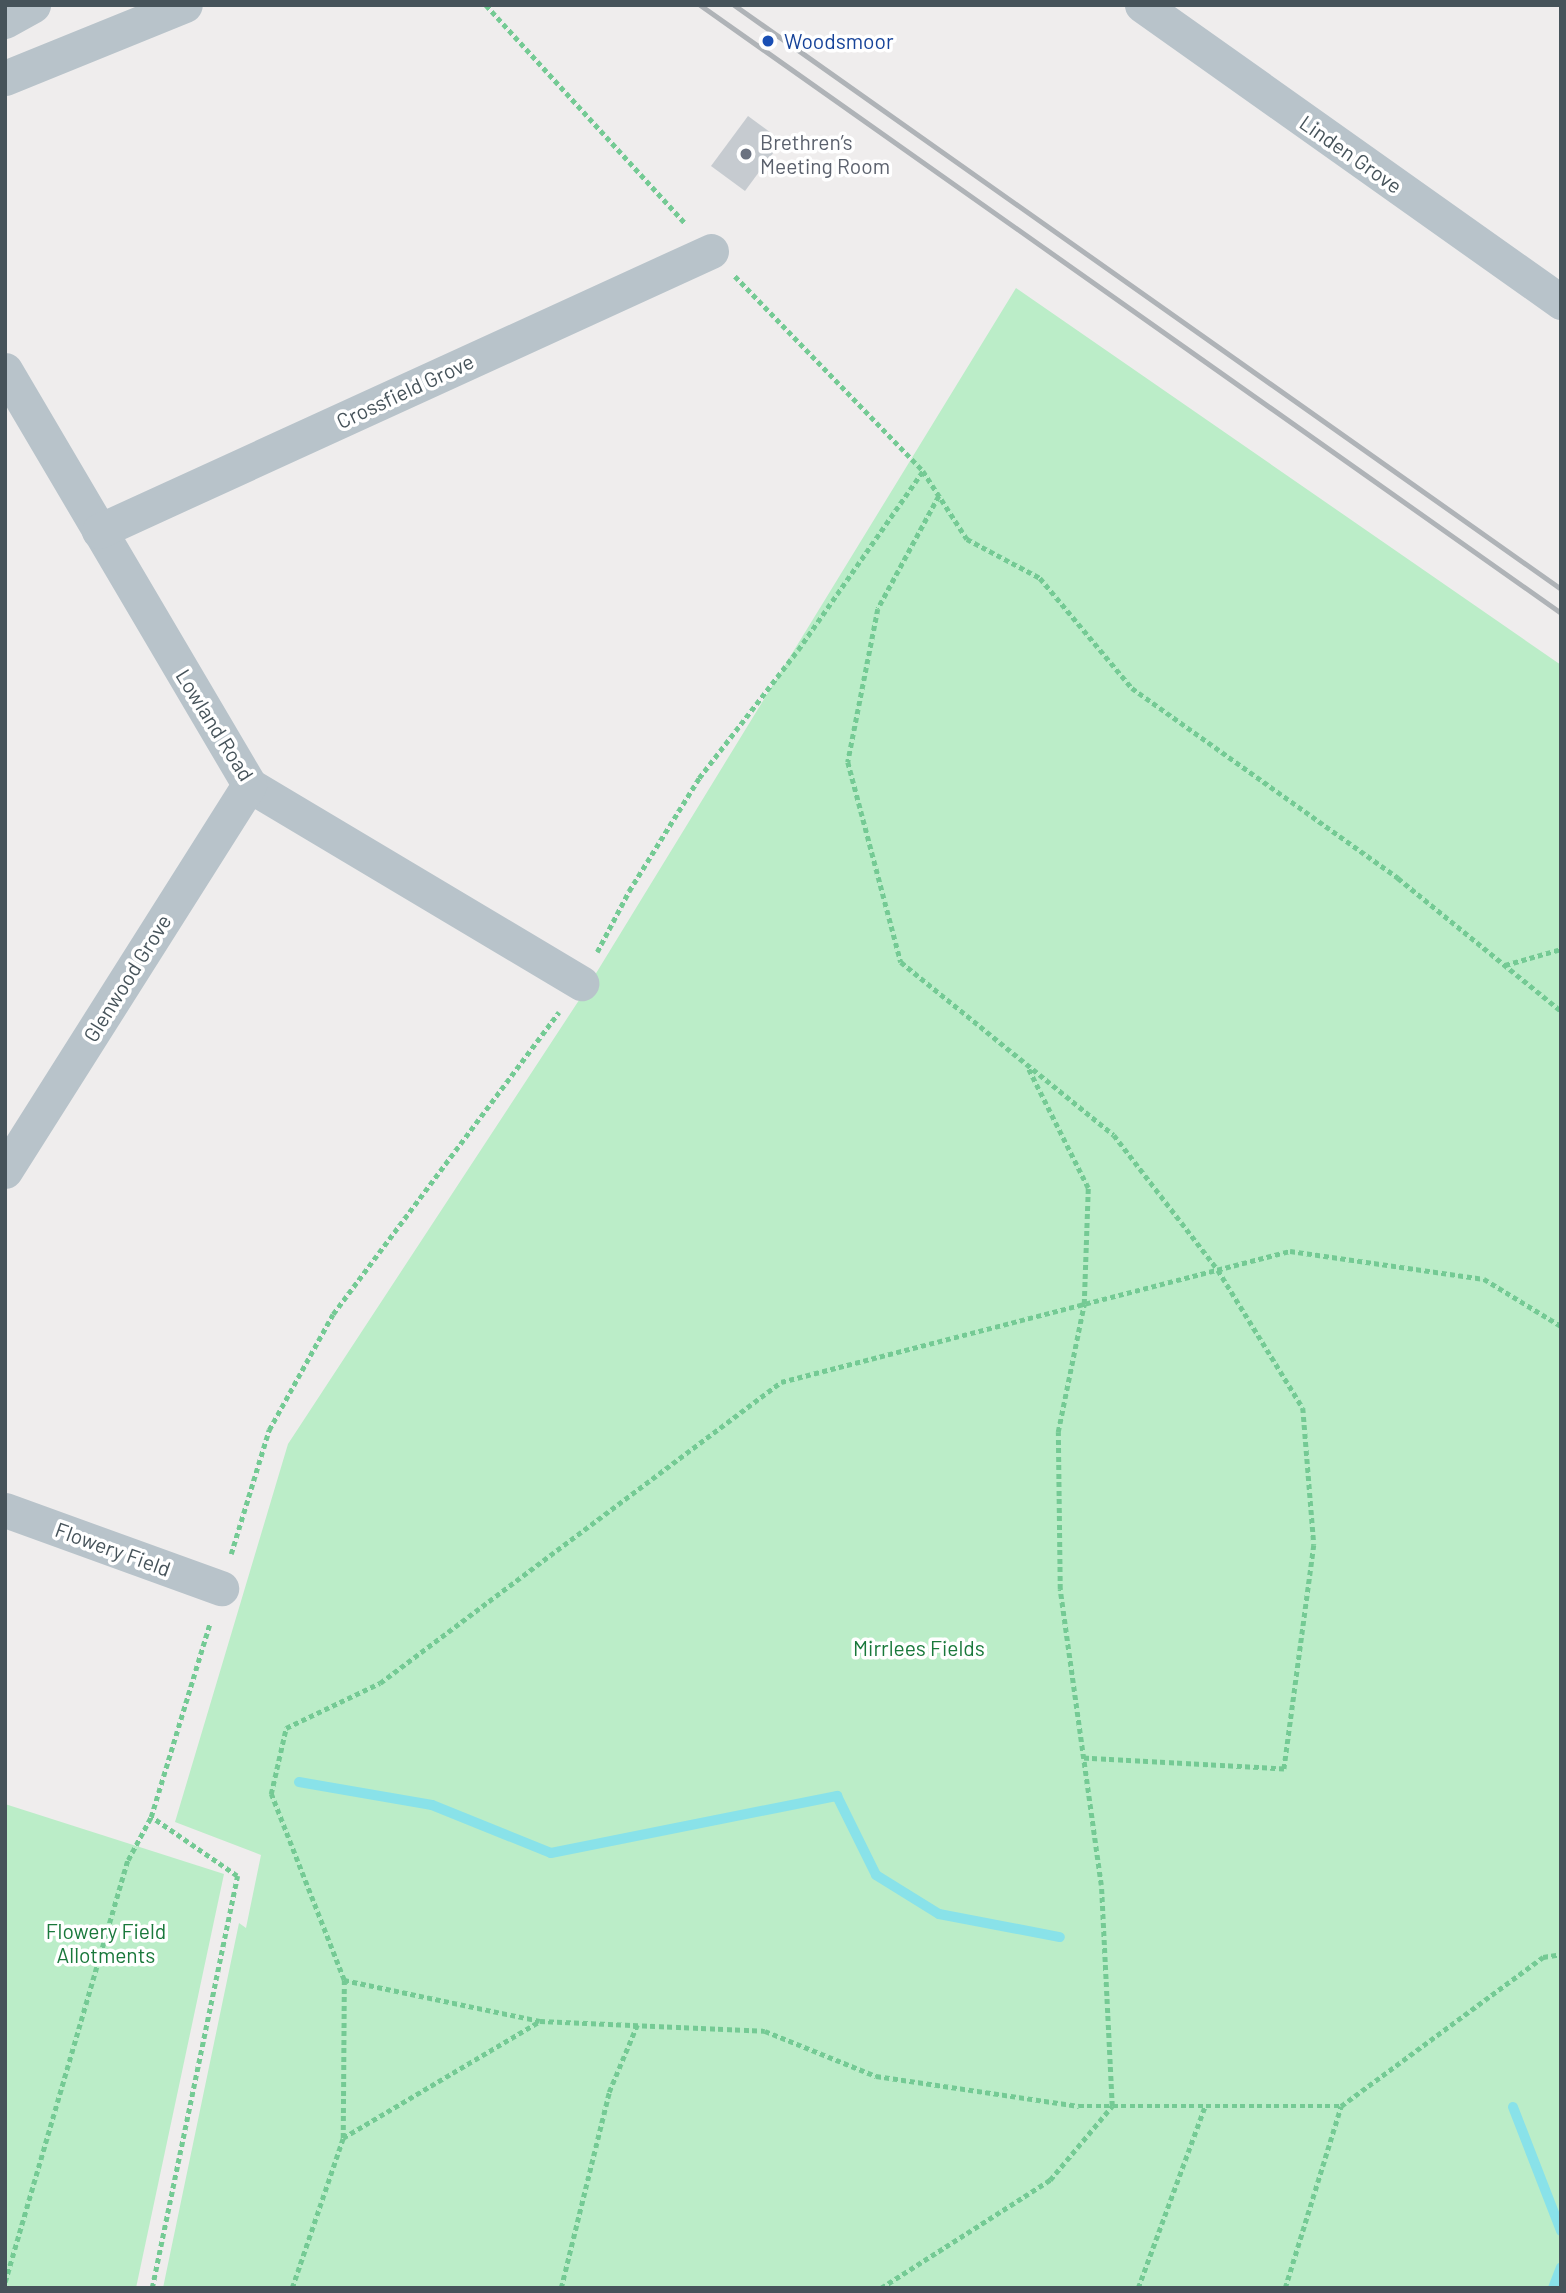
<!DOCTYPE html>
<meta charset="utf-8">
<style>
body{margin:0}
#map{position:relative;width:1566px;height:2293px;overflow:hidden;background:#efeded;font-family:Barlow,sans-serif}
div>[style]{position:absolute}
.green>*{inset:0;background:#bbedc8}
.stream>*{height:10px;margin:-5px;padding:0 5px;transform-origin:5px;border-radius:5px;background:#89e2e9}
.building>*{inset:0;background:#c6cbd0}
.path>*{height:4.5px;margin-top:-2.25px;transform-origin:0;background:repeating-linear-gradient(90deg,#74ca94 0 5px,transparent 0 8.5px)}
.minor>*{height:35px;margin:-17.5px;padding:0 17.5px;transform-origin:17.5px;border-radius:17.5px;background:#b8c3ca}
.tertiary>*{height:38px;margin:-19px;padding:0 19px;transform-origin:19px;border-radius:19px;background:#b8c3ca}
.rail>*{height:5px;margin:-2.5px;padding:0 2.5px;transform-origin:2.5px;border-radius:2.5px;background:#afb3b7}
.dots>*{width:19px;height:19px;translate:-50% -50%;box-sizing:border-box;border:4px solid #fff;border-radius:50%}
span{translate:-50% -50%;white-space:nowrap;text-align:center;line-height:1.15;-webkit-text-stroke:7px #fff;paint-order:stroke}
.transit-label{font-size:21px;color:#164399}
.left{translate:0 -50%;text-align:left}
.worship-label{font-size:21px;color:#5b616d}
.street-label{font-size:21px;color:#46535a}
.park-label{font-size:21px;color:#19783b}
.frame{position:absolute;inset:0;border:7px solid #46535a;pointer-events:none}
</style>
<div id="map">
<div class="green">
<i style="clip-path:polygon(1016px 288px,1561px 665px,1561px 2288px,163px 2288px,239px 1923px,246px 1928px,261px 1855px,175px 1822px,288px 1444px,587px 988px)"></i>
<i style="clip-path:polygon(5px 1804px,224px 1874px,136px 2288px,5px 2288px)"></i>
</div>
<div class="stream">
<i style="left:299px;top:1782px;width:135px;rotate:9.8deg"></i>
<i style="left:432px;top:1805px;width:128px;rotate:22deg"></i>
<i style="left:551px;top:1853px;width:292px;rotate:-11.3deg"></i>
<i style="left:837px;top:1796px;width:88px;rotate:63.7deg"></i>
<i style="left:876px;top:1875px;width:74px;rotate:31.8deg"></i>
<i style="left:939px;top:1914px;width:123px;rotate:10.8deg"></i>
<i style="left:1513px;top:2107px;width:133px;rotate:68.8deg"></i>
<i style="left:1553px;top:2288px;width:22px;rotate:-69deg"></i>
</div>
<div class="building">
<i style="clip-path:polygon(748px 116px,782px 141px,745px 191px,711px 166px)"></i>
</div>
<div class="path">
<i style="left:486px;top:5px;width:297px;rotate:47.6deg"></i>
<i style="left:735px;top:276px;width:271px;rotate:46deg"></i>
<i style="left:923px;top:471px;width:81px;rotate:57.1deg"></i>
<i style="left:967px;top:539px;width:83px;rotate:28.1deg"></i>
<i style="left:1040px;top:578px;width:143px;rotate:50.1deg"></i>
<i style="left:1132px;top:688px;width:327px;rotate:35.5deg"></i>
<i style="left:1398px;top:878px;width:210px;rotate:39.2deg"></i>
<i style="left:939px;top:496px;width:128px;rotate:118.4deg"></i>
<i style="left:878px;top:609px;width:156px;rotate:101.1deg"></i>
<i style="left:848px;top:762px;width:207px;rotate:75.2deg"></i>
<i style="left:901px;top:962px;width:274px;rotate:39.1deg"></i>
<i style="left:1114px;top:1135px;width:170px;rotate:52.4deg"></i>
<i style="left:1218px;top:1270px;width:162px;rotate:58.4deg"></i>
<i style="left:1303px;top:1408px;width:137px;rotate:85.4deg"></i>
<i style="left:1314px;top:1545px;width:226px;rotate:97.6deg"></i>
<i style="left:1284px;top:1769px;width:202px;rotate:-176.9deg"></i>
<i style="left:597px;top:952px;width:69px;rotate:-62.3deg"></i>
<i style="left:629px;top:891px;width:133px;rotate:-58.2deg"></i>
<i style="left:699px;top:778px;width:162px;rotate:-52.3deg"></i>
<i style="left:798px;top:650px;width:218px;rotate:-55.1deg"></i>
<i style="left:1505px;top:965px;width:58px;rotate:-15.9deg"></i>
<i style="left:231px;top:1554px;width:130px;rotate:-73deg"></i>
<i style="left:269px;top:1430px;width:132px;rotate:-61.1deg"></i>
<i style="left:333px;top:1314px;width:377px;rotate:-53.2deg"></i>
<i style="left:344px;top:1980px;width:200px;rotate:11.8deg"></i>
<i style="left:343px;top:2138px;width:158px;rotate:-89.6deg"></i>
<i style="left:344px;top:1980px;width:200px;rotate:-111.4deg"></i>
<i style="left:271px;top:1794px;width:68px;rotate:-77.2deg"></i>
<i style="left:286px;top:1728px;width:104px;rotate:-25.6deg"></i>
<i style="left:380px;top:1683px;width:501px;rotate:-36.89deg"></i>
<i style="left:781px;top:1382px;width:526px;rotate:-14.43deg"></i>
<i style="left:1290px;top:1251px;width:196px;rotate:8.2deg"></i>
<i style="left:1484px;top:1279px;width:90px;rotate:31.4deg"></i>
<i style="left:5px;top:2282px;width:440px;rotate:-73.8deg"></i>
<i style="left:128px;top:1860px;width:49px;rotate:-61.9deg"></i>
<i style="left:152px;top:2288px;width:421px;rotate:-78.3deg"></i>
<i style="left:237px;top:1876px;width:104px;rotate:-145.5deg"></i>
<i style="left:151px;top:1817px;width:203px;rotate:-73.1deg"></i>
<i style="left:292px;top:2288px;width:158px;rotate:-71.2deg"></i>
<i style="left:343px;top:2138px;width:229px;rotate:-30.7deg"></i>
<i style="left:540px;top:2021px;width:225px;rotate:2.5deg"></i>
<i style="left:765px;top:2031px;width:120px;rotate:22.1deg"></i>
<i style="left:876px;top:2076px;width:205px;rotate:8.4deg"></i>
<i style="left:1079px;top:2106px;width:262px"></i>
<i style="left:561px;top:2288px;width:202px;rotate:-76.2deg"></i>
<i style="left:609px;top:2092px;width:73px;rotate:-67.3deg"></i>
<i style="left:881px;top:2288px;width:201px;rotate:-32.6deg"></i>
<i style="left:1050px;top:2180px;width:97px;rotate:-50deg"></i>
<i style="left:1112px;top:2106px;width:221px;rotate:-92.8deg"></i>
<i style="left:1101px;top:1885px;width:299px;rotate:-97.9deg"></i>
<i style="left:1060px;top:1589px;width:157px;rotate:-90.7deg"></i>
<i style="left:1058px;top:1432px;width:131px;rotate:-78.5deg"></i>
<i style="left:1084px;top:1304px;width:116px;rotate:-88deg"></i>
<i style="left:1088px;top:1188px;width:136px;rotate:-116.6deg"></i>
<i style="left:1138px;top:2288px;width:194px;rotate:-69.8deg"></i>
<i style="left:1285px;top:2288px;width:190px;rotate:-72.9deg"></i>
<i style="left:1341px;top:2106px;width:251px;rotate:-36.4deg"></i>
<i style="left:1543px;top:1957px;width:18px;rotate:-9deg"></i>
</div>
<div class="minor">
<i style="left:1142px;top:5px;width:514px;rotate:35.33deg"></i>
<i style="left:5px;top:78px;width:194px;rotate:-22.1deg"></i>
<i style="left:5px;top:370px;width:481px;rotate:59.5deg"></i>
<i style="left:249px;top:785px;width:387px;rotate:30.8deg"></i>
<i style="left:99px;top:531px;width:673px;rotate:-24.58deg"></i>
<i style="left:5px;top:1171px;width:457px;rotate:-57.7deg"></i>
<i style="left:5px;top:1510px;width:230px;rotate:19.9deg"></i>
</div>
<div class="tertiary">
<i style="left:5px;top:20px;width:31px;rotate:-29deg"></i>
</div>
<div class="rail">
<i style="left:700px;top:5px;width:1054px;rotate:35.23deg"></i>
<i style="left:734px;top:5px;width:1012px;rotate:35.23deg"></i>
</div>
<div class="dots">
<i style="left:768px;top:41px;background:#1a4fb4"></i>
<i style="left:746px;top:154px;background:#6b7280"></i>
</div>
<div class="transit-label">
<span class="left" style="left:784px;top:41px">Woodsmoor</span>
</div>
<div class="worship-label">
<span class="left" style="left:760px;top:154px">Brethren’s<br>Meeting Room</span>
</div>
<div class="street-label">
<span style="left:1351px;top:154px;rotate:35deg">Linden Grove</span>
<span style="left:405px;top:391px;rotate:-25deg">Crossfield Grove</span>
<span style="left:215px;top:725px;rotate:58deg">Lowland Road</span>
<span style="left:127px;top:978px;rotate:-58deg">Glenwood Grove</span>
<span style="left:113px;top:1549px;rotate:20deg">Flowery Field</span>
</div>
<div class="park-label">
<span style="left:919px;top:1648px">Mirrlees Fields</span>
<span style="left:106px;top:1943px">Flowery Field<br>Allotments</span>
</div>
<div class="frame"></div>
</div>
